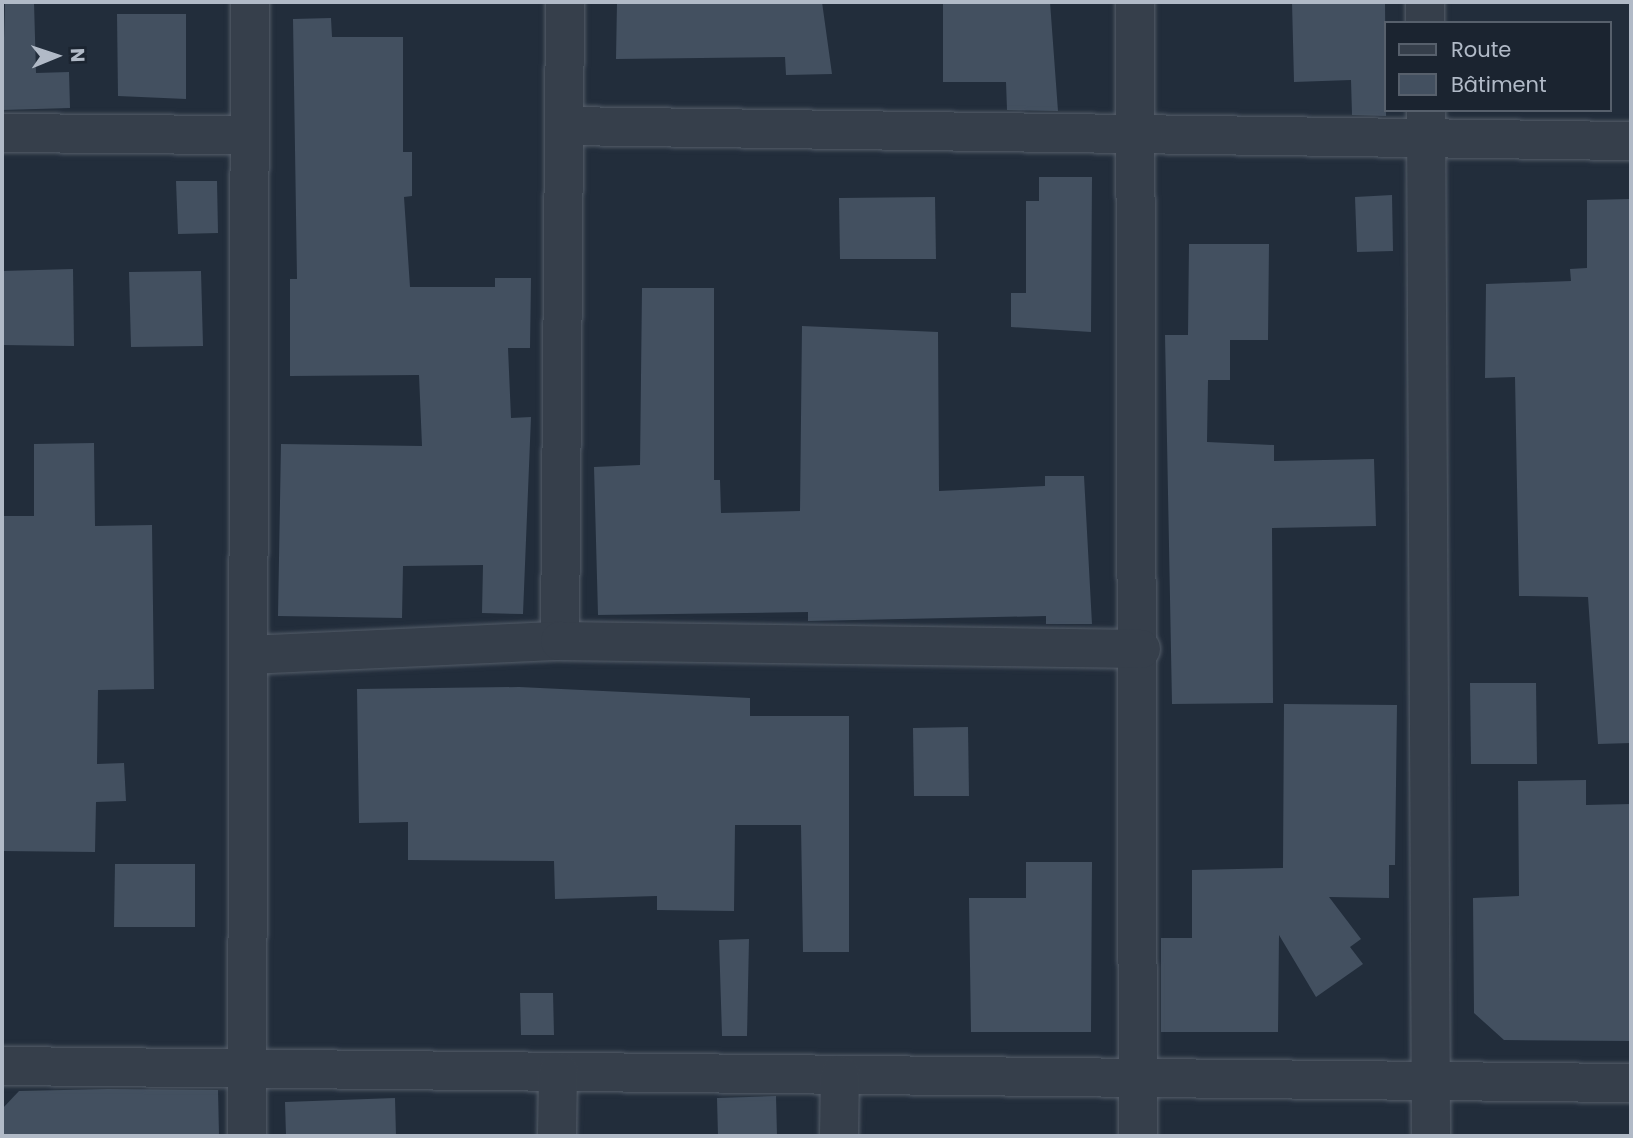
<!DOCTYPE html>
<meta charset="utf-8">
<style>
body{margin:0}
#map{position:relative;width:1633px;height:1138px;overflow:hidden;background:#222d3b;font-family:Poppins,sans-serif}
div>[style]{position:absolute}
.building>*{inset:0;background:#435060}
.roads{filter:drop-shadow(0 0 2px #545d69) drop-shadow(0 0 2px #545d69)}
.minor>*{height:38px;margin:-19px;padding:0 19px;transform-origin:19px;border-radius:19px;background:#363f4b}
span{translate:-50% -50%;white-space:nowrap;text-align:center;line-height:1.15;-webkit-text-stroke:7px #1b2430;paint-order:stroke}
.frame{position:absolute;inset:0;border:4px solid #b1bac7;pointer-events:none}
.legend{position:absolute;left:1384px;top:21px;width:228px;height:91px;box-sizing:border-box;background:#1b2430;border:2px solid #57606c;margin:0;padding:9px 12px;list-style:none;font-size:21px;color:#b1bac7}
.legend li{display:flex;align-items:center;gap:14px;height:35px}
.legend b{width:35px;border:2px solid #57606c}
.north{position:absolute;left:21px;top:21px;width:70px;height:70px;-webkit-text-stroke:5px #1b2430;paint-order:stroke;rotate:88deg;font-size:19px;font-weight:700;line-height:28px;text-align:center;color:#b1bac7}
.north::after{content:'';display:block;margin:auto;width:24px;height:32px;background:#b1bac7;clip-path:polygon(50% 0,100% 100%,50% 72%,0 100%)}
</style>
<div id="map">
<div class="building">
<i style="clip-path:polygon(5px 2px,34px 2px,36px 73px,69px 72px,70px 108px,2px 110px)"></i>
<i style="clip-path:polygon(617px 2px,822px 2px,832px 74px,786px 75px,785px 57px,616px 59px)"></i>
<i style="clip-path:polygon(943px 2px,1050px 2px,1058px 111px,1007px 110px,1006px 82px,943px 82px)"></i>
<i style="clip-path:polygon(1292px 2px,1385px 2px,1386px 116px,1352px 115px,1351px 80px,1294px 82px)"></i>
<i style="clip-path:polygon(117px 14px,186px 14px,186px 99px,118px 96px)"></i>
<i style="clip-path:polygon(331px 18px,332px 37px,403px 37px,403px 152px,412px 152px,412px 196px,404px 197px,410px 287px,495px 287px,495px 278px,531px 278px,530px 348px,508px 348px,511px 418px,531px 417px,523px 614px,482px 613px,483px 565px,403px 566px,402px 618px,278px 616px,281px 444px,422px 446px,419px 375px,290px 376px,290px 279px,297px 279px,293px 19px)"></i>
<i style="clip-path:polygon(1039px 177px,1092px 177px,1091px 332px,1011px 327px,1011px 293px,1026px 293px,1026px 201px,1039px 201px)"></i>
<i style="clip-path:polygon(176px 181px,217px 181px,218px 233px,178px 234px)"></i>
<i style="clip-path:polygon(1392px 195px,1393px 251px,1357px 252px,1355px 197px)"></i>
<i style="clip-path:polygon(935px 197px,936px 259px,840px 259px,839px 198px)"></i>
<i style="clip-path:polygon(1630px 199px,1631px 743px,1598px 744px,1588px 597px,1519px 596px,1515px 377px,1485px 378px,1486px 284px,1571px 281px,1570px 269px,1587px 268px,1587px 200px)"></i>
<i style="clip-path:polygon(1189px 244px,1269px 244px,1268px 340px,1230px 340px,1230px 380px,1208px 380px,1207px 442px,1274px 445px,1274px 461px,1374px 459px,1376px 526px,1272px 528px,1273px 703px,1172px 704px,1165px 335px,1188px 335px)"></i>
<i style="clip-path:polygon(73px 269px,74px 346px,2px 345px,2px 271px)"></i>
<i style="clip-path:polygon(201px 271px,203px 346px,131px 347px,129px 272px)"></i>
<i style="clip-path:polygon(642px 288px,714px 288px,714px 480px,720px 480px,721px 513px,800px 511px,802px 326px,938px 332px,939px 491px,1045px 486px,1045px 476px,1084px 476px,1092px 624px,1046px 624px,1046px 616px,808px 621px,808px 612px,598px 615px,594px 467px,640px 465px)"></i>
<i style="clip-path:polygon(94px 443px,95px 526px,152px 525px,154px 689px,98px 690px,97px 764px,124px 763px,126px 801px,96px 802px,95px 852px,2px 851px,2px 516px,34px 516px,34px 444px)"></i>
<i style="clip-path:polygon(1470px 683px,1536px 683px,1537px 764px,1471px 764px)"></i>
<i style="clip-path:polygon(519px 687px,750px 698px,750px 716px,849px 716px,849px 952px,803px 952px,801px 825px,735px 825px,734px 911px,657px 910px,657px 896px,555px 899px,554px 861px,408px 860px,408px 822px,359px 823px,357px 689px)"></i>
<i style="clip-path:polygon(1284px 704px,1397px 705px,1395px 865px,1389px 865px,1389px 898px,1329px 897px,1361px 939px,1350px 947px,1363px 964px,1316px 997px,1279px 935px,1278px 1032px,1161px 1032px,1161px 938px,1192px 938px,1192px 870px,1283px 868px)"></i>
<i style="clip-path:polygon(968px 727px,969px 796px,914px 796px,913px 728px)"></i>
<i style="clip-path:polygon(1586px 780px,1586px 805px,1631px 804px,1631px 1041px,1504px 1040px,1474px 1013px,1473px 898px,1519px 896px,1518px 781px)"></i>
<i style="clip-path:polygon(1026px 862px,1092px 862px,1091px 1032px,971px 1032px,969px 898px,1026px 898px)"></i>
<i style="clip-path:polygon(115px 864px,195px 864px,195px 927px,114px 927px)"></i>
<i style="clip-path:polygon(749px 939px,747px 1036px,722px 1036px,719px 940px)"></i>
<i style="clip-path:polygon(520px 993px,553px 993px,554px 1035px,521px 1035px)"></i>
<i style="clip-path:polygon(108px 1089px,218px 1090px,219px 1136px,2px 1136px,2px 1109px,19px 1091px)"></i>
<i style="clip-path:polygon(776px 1096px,777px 1136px,718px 1136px,717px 1098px)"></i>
<i style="clip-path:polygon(395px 1098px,396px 1136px,286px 1136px,285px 1102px)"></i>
</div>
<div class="roads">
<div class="minor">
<i style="left:1135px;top:2px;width:1134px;rotate:89.85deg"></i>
<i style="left:1425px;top:2px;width:21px;rotate:90deg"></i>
<i style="left:1426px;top:110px;width:1026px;rotate:89.72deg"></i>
<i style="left:564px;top:126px;width:1067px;rotate:0.81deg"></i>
<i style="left:2px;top:133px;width:248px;rotate:0.5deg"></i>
<i style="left:560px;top:641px;width:639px;rotate:-89.55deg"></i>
<i style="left:248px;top:655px;width:312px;rotate:-2.6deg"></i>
<i style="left:560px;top:641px;width:581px;rotate:0.79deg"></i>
<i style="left:2px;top:1066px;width:1629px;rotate:0.6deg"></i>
<i style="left:247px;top:1136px;width:1134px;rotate:-89.85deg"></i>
<i style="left:557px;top:1136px;width:64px;rotate:-89.1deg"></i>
<i style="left:839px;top:1136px;width:61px;rotate:-89.1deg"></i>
</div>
</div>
<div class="frame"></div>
<ul class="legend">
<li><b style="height:9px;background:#363f4b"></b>Route</li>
<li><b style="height:19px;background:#435060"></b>Bâtiment</li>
</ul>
<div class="north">N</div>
</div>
